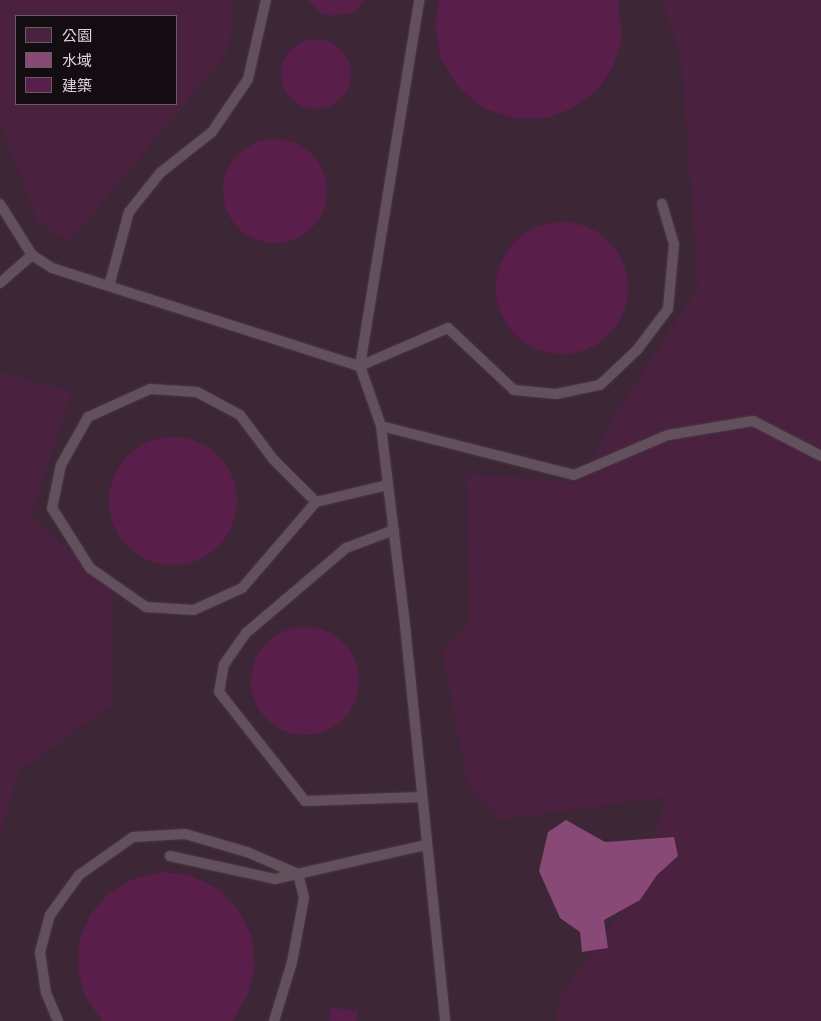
<!DOCTYPE html>
<meta charset="utf-8">
<style>
body{margin:0}
#map{position:relative;width:821px;height:1021px;overflow:hidden;background:#301f2b;font-family:Raleway,"Noto Sans TC",sans-serif}
div>[style]{position:absolute}
.built>*{inset:0;background:#3d2736}
.green>*{inset:0;background:#4a213f}
.water>*{inset:0;background:#884976}
.building>*{inset:0;background:#591e4a}
.round{border-radius:50%}
.roads{filter:drop-shadow(0 0 1px #473a43) drop-shadow(0 0 1px #473a43)}
.service>*{height:10px;margin:-5px;padding:0 5px;transform-origin:5px;border-radius:5px;background:#63505d}
span{translate:-50% -50%;white-space:nowrap;text-align:center;line-height:1.15;-webkit-text-stroke:4px #130c11;paint-order:stroke}
.legend{position:absolute;left:15px;top:15px;width:162px;height:90px;box-sizing:border-box;background:#130c11;border:1px solid #655c62;margin:0;padding:6px 9px;list-style:none;font-size:15px;color:#e0d4dc}
.legend li{display:flex;align-items:center;gap:10px;height:25px}
.legend b{width:25px;border:1px solid #655c62}
</style>
<div id="map">
<div class="built">
<i style="clip-path:polygon(evenodd,0 0,821px 0,821px 1021px,0 1021px,0 0,16px 16px,176px 16px,176px 104px,16px 104px,16px 16px)"></i>
</div>
<div class="green">
<i style="clip-path:polygon(evenodd,0 0,233px 0,229px 50px,69px 243px,37px 221px,0 122px,0 0,176px 16px,176px 104px,16px 104px,16px 16px,176px 16px)"></i>
<i style="clip-path:polygon(662px 0,821px 0,821px 1021px,556px 1021px,560px 996px,637px 890px,666px 797px,499px 820px,468px 787px,442px 651px,469px 624px,466px 473px,583px 483px,613px 417px,698px 288px,681px 58px)"></i>
<i style="clip-path:polygon(0 372px,72px 391px,31px 517px,111px 585px,113px 704px,19px 771px,0 836px)"></i>
</div>
<div class="water">
<i style="clip-path:polygon(566px 820px,605px 842px,674px 837px,678px 856px,657px 875px,640px 900px,604px 920px,608px 948px,582px 952px,580px 932px,560px 918px,539px 871px,548px 832px)"></i>
</div>
<div class="building">
<i style="clip-path:polygon(308px 0,365px 0,354px 12px,332px 16px,321px 13px)"></i>
<i style="clip-path:polygon(439px 0,618px 0,622px 40px,613px 67px,597px 91px,573px 108px,546px 118px,513px 118px,483px 108px,458px 87px,441px 59px,435px 28px)"></i>
<i class="round" style="left:281px;top:39px;width:70px;height:70px"></i>
<i class="round" style="left:223px;top:139px;width:104px;height:104px"></i>
<i class="round" style="left:496px;top:222px;width:132px;height:132px"></i>
<i class="round" style="left:109px;top:437px;width:128px;height:128px"></i>
<i class="round" style="left:251px;top:627px;width:108px;height:108px"></i>
<i style="clip-path:polygon(161px 872px,189px 875px,217px 888px,238px 909px,252px 936px,255px 966px,248px 995px,232px 1021px,102px 1021px,85px 996px,78px 969px,79px 941px,90px 915px,109px 893px,133px 879px)"></i>
<i style="clip-path:polygon(331px 1007px,358px 1012px,356px 1021px,329px 1021px)"></i>
</div>
<div class="roads">
<div class="service">
<i style="left:0;top:204px;width:60px;rotate:57.9deg"></i>
<i style="left:32px;top:255px;width:24px;rotate:33deg"></i>
<i style="left:52px;top:268px;width:323px;rotate:17.7deg"></i>
<i style="left:360px;top:366px;width:64px;rotate:70.7deg"></i>
<i style="left:381px;top:426px;width:200px;rotate:83.1deg"></i>
<i style="left:405px;top:625px;width:398px;rotate:84.2deg"></i>
<i style="left:0;top:283px;width:43px;rotate:-41.2deg"></i>
<i style="left:109px;top:286px;width:77px;rotate:-74.9deg"></i>
<i style="left:129px;top:212px;width:50px;rotate:-51.5deg"></i>
<i style="left:160px;top:173px;width:66px;rotate:-38.3deg"></i>
<i style="left:212px;top:132px;width:64px;rotate:-55.8deg"></i>
<i style="left:248px;top:79px;width:81px;rotate:-77.2deg"></i>
<i style="left:360px;top:366px;width:96px;rotate:-23.4deg"></i>
<i style="left:448px;top:328px;width:91px;rotate:43.2deg"></i>
<i style="left:514px;top:390px;width:42px;rotate:5.4deg"></i>
<i style="left:556px;top:394px;width:45px;rotate:-11.6deg"></i>
<i style="left:600px;top:385px;width:51px;rotate:-43.4deg"></i>
<i style="left:637px;top:350px;width:51px;rotate:-52.9deg"></i>
<i style="left:668px;top:309px;width:65px;rotate:-84.7deg"></i>
<i style="left:674px;top:244px;width:42px;rotate:-106.7deg"></i>
<i style="left:360px;top:366px;width:371px;rotate:-80.8deg"></i>
<i style="left:381px;top:426px;width:199px;rotate:14.2deg"></i>
<i style="left:574px;top:475px;width:102px;rotate:-23.1deg"></i>
<i style="left:668px;top:435px;width:86px;rotate:-9.4deg"></i>
<i style="left:753px;top:421px;width:76px;rotate:27.2deg"></i>
<i style="left:316px;top:502px;width:113px;rotate:130.7deg"></i>
<i style="left:242px;top:588px;width:53px;rotate:155.4deg"></i>
<i style="left:194px;top:610px;width:48px;rotate:-176.4deg"></i>
<i style="left:146px;top:607px;width:68px;rotate:-145.1deg"></i>
<i style="left:90px;top:568px;width:71px;rotate:-122.3deg"></i>
<i style="left:52px;top:508px;width:44px;rotate:-78.2deg"></i>
<i style="left:61px;top:465px;width:55px;rotate:-60.6deg"></i>
<i style="left:88px;top:417px;width:68px;rotate:-24.3deg"></i>
<i style="left:150px;top:389px;width:47px;rotate:3.7deg"></i>
<i style="left:197px;top:392px;width:49px;rotate:28.1deg"></i>
<i style="left:240px;top:415px;width:55px;rotate:53.1deg"></i>
<i style="left:273px;top:459px;width:61px;rotate:45deg"></i>
<i style="left:316px;top:502px;width:74px;rotate:-13.3deg"></i>
<i style="left:394px;top:530px;width:51px;rotate:159.4deg"></i>
<i style="left:346px;top:548px;width:131px;rotate:139.6deg"></i>
<i style="left:246px;top:633px;width:38px;rotate:125deg"></i>
<i style="left:224px;top:664px;width:28px;rotate:100deg"></i>
<i style="left:219px;top:692px;width:139px;rotate:51.7deg"></i>
<i style="left:305px;top:801px;width:117px;rotate:-2deg"></i>
<i style="left:170px;top:856px;width:107px;rotate:12.4deg"></i>
<i style="left:275px;top:879px;width:155px;rotate:-12.7deg"></i>
<i style="left:58px;top:1021px;width:30px;rotate:-113deg"></i>
<i style="left:46px;top:993px;width:41px;rotate:-98.3deg"></i>
<i style="left:40px;top:952px;width:38px;rotate:-75deg"></i>
<i style="left:50px;top:915px;width:49px;rotate:-54.1deg"></i>
<i style="left:79px;top:875px;width:66px;rotate:-35.1deg"></i>
<i style="left:133px;top:837px;width:52px;rotate:-3.3deg"></i>
<i style="left:185px;top:834px;width:65px;rotate:16.2deg"></i>
<i style="left:247px;top:852px;width:56px;rotate:23.3deg"></i>
<i style="left:274px;top:1021px;width:62px;rotate:-73deg"></i>
<i style="left:292px;top:962px;width:65px;rotate:-79.4deg"></i>
<i style="left:304px;top:898px;width:25px;rotate:-104deg"></i>
</div>
</div>
<ul class="legend">
<li><b style="height:14px;background:#4a213f"></b>公園</li>
<li><b style="height:14px;background:#884976"></b>水域</li>
<li><b style="height:14px;background:#591e4a"></b>建築</li>
</ul>
</div>
